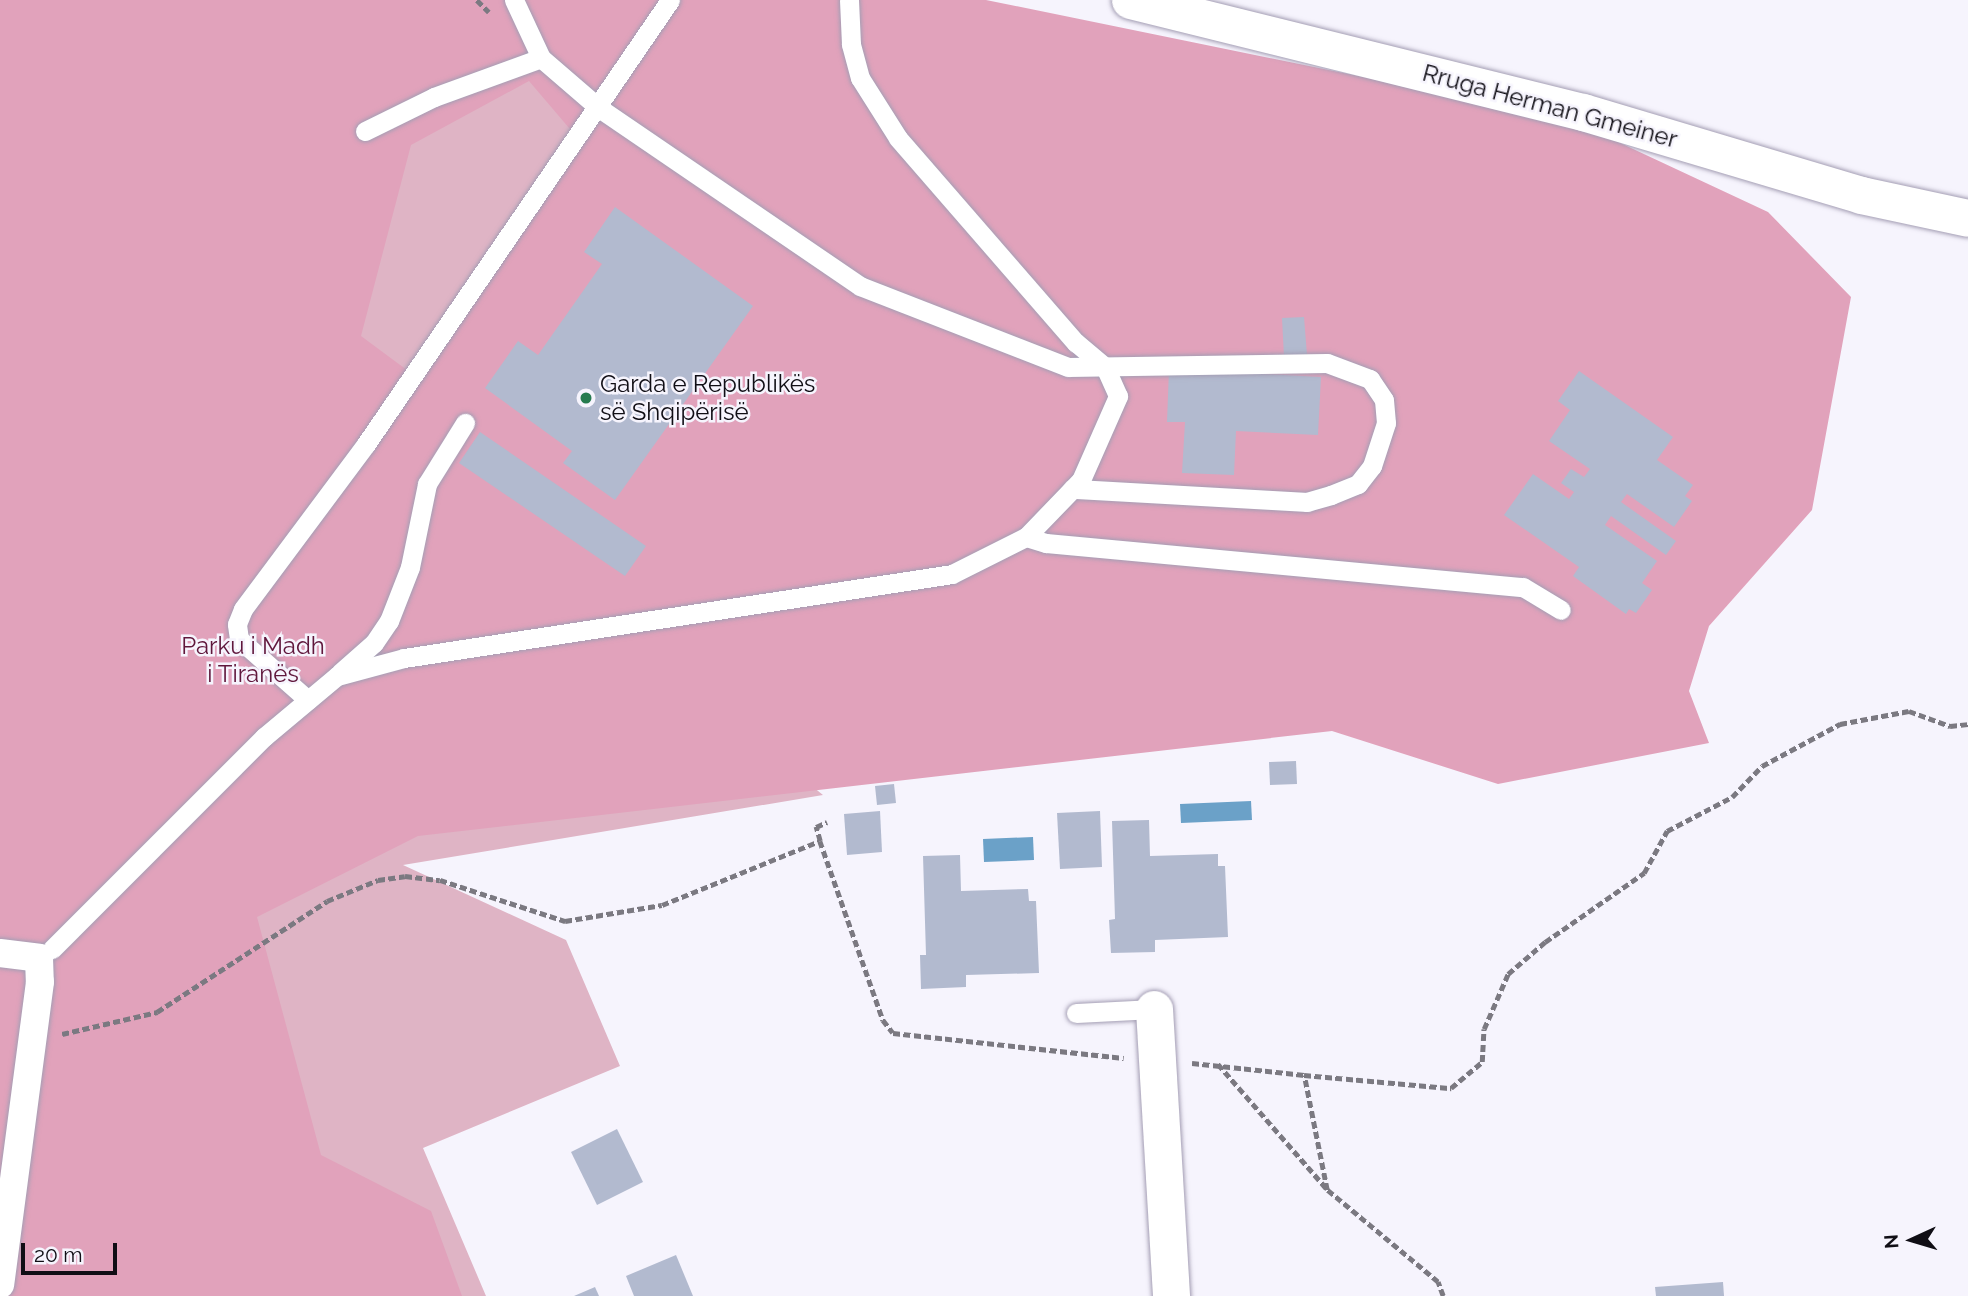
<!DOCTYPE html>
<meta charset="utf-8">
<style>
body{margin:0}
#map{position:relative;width:1968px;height:1296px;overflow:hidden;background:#f6f4fd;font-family:Raleway,sans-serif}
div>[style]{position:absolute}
.green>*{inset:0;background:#dfb4c5}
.forest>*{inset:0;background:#e1a2bb}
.water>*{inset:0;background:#6ba1c8}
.building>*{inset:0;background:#b2bacf}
.path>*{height:4.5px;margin-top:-2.25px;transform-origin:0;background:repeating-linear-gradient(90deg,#7b7981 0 7px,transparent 0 10.5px)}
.roads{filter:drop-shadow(0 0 2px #a49eb4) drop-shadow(0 0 2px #a49eb4)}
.service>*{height:19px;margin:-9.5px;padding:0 9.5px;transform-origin:9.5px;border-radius:9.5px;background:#fff}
.pedestrian>*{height:28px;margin:-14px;padding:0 14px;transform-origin:14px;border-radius:14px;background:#fff}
.minor>*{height:37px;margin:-18.5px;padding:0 18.5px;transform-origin:18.5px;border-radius:18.5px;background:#fff}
.dots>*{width:19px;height:19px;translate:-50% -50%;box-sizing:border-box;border:4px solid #f6f4fd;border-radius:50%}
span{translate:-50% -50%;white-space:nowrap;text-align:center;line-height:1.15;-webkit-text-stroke:5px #f6f4fd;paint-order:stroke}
.street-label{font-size:24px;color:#100e15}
.poi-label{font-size:24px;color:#100e15}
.left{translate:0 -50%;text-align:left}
.park-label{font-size:24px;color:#60173c}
.north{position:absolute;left:1877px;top:1205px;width:70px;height:70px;-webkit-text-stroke:5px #f6f4fd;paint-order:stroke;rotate:266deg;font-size:19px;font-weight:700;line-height:28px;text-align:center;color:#100e15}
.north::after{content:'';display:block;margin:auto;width:24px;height:32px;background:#100e15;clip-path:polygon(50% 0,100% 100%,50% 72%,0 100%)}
.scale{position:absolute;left:21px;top:1243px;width:96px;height:32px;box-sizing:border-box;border:4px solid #100e15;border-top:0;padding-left:9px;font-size:21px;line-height:24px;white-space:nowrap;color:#100e15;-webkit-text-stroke:5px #f6f4fd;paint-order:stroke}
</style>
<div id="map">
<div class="green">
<i style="clip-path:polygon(0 0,710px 0,379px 437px,823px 795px,403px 865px,566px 940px,620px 1066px,423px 1148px,486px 1296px,0 1296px)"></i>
</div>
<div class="forest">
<i style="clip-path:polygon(evenodd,0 0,986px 0,1569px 119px,1768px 212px,1851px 297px,1812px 510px,1709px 626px,1689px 691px,1709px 743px,1498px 784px,1332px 731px,418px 836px,257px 917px,321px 1155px,431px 1211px,462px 1296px,0 1296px,0 0,529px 81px,581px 142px,419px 379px,361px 336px,411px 145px,529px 81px)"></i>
</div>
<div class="water">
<i style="clip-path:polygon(1251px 801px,1252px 820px,1181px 823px,1180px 804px)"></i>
<i style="clip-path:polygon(1033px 837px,1034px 860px,984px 862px,983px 839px)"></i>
</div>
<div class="building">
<i style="clip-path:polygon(615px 207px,753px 306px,615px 500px,563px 463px,572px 451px,485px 388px,518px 341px,538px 355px,602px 264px,584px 252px)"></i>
<i style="clip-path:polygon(1304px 317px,1307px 355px,1284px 357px,1282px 318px)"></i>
<i style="clip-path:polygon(1169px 369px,1321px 377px,1318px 435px,1236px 431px,1234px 475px,1182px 473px,1185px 422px,1167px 422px)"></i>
<i style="clip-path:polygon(1579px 371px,1673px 437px,1657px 460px,1693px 485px,1685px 496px,1692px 501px,1674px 527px,1627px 494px,1621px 502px,1676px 541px,1666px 555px,1611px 516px,1605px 525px,1657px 561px,1642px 583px,1652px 590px,1636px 613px,1629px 609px,1626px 614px,1573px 576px,1579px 567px,1504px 515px,1533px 474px,1569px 499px,1574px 492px,1561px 483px,1571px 469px,1584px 477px,1590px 469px,1549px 441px,1570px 410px,1558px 401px)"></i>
<i style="clip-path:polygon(480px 432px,646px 546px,625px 576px,459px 463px)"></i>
<i style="clip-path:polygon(1296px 761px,1297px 784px,1270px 785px,1269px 762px)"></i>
<i style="clip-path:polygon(894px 784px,896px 803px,877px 805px,875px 786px)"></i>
<i style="clip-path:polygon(880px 811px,882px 852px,847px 855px,844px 814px)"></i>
<i style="clip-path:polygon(1100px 811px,1102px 867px,1060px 869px,1057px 813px)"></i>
<i style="clip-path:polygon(1149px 820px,1150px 856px,1218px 854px,1218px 866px,1225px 866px,1228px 937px,1155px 940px,1155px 952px,1111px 953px,1109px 920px,1115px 919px,1112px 821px)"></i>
<i style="clip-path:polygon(960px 855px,961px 891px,1028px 889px,1029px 901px,1036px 901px,1039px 973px,966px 975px,966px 987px,921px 989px,920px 955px,926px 955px,923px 856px)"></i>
<i style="clip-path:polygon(617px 1129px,643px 1182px,597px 1205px,571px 1152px)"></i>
<i style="clip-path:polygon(676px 1255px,693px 1296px,634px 1296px,626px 1276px)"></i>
<i style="clip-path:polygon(1723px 1282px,1724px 1296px,1656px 1296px,1655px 1287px)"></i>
<i style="clip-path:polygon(595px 1287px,599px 1296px,574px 1296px)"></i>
</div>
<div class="path">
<i style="left:477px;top:0;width:17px;rotate:45deg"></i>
<i style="left:820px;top:841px;width:15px;rotate:-106deg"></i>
<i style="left:816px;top:827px;width:12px;rotate:-24deg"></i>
<i style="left:62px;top:1034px;width:98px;rotate:-13deg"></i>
<i style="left:157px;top:1012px;width:203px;rotate:-33.1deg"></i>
<i style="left:327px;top:901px;width:55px;rotate:-22.4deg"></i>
<i style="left:378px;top:880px;width:27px;rotate:-8deg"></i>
<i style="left:405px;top:876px;width:35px;rotate:7deg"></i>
<i style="left:440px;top:880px;width:132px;rotate:18.2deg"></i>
<i style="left:565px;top:921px;width:98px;rotate:-9.4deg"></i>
<i style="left:662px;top:905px;width:170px;rotate:-22.1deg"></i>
<i style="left:820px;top:841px;width:190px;rotate:70.6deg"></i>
<i style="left:883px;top:1020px;width:16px;rotate:52deg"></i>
<i style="left:893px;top:1033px;width:232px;rotate:6.2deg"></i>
<i style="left:1192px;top:1063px;width:113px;rotate:6.1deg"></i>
<i style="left:1218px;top:1064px;width:166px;rotate:48.9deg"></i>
<i style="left:1443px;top:1296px;width:15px;rotate:-110deg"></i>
<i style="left:1438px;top:1282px;width:144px;rotate:-140.3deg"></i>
<i style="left:1327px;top:1190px;width:117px;rotate:-101.3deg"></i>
<i style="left:1304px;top:1075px;width:148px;rotate:5.1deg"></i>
<i style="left:1451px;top:1088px;width:40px;rotate:-40deg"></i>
<i style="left:1482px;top:1062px;width:33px;rotate:-87deg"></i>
<i style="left:1484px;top:1029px;width:60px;rotate:-66.4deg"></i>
<i style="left:1508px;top:974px;width:49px;rotate:-40.9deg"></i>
<i style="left:1545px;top:942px;width:121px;rotate:-34.9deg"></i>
<i style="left:1644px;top:873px;width:48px;rotate:-61.3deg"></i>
<i style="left:1667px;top:831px;width:73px;rotate:-27.6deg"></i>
<i style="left:1732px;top:797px;width:43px;rotate:-45.9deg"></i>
<i style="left:1762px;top:766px;width:89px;rotate:-28.3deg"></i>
<i style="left:1840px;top:724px;width:70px;rotate:-10.7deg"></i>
<i style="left:1909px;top:711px;width:44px;rotate:20.1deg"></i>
<i style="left:1950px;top:726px;width:18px;rotate:-6deg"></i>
</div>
<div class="roads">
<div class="service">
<i style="left:514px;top:0;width:64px;rotate:65deg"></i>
<i style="left:541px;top:58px;width:77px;rotate:40.8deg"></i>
<i style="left:599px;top:108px;width:316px;rotate:34.3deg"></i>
<i style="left:860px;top:286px;width:223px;rotate:21.3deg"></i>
<i style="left:1068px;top:367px;width:259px;rotate:-0.9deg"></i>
<i style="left:1327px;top:363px;width:46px;rotate:20.4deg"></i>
<i style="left:1370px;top:379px;width:25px;rotate:56deg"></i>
<i style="left:1384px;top:400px;width:23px;rotate:85deg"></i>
<i style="left:1386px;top:423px;width:45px;rotate:108deg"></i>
<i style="left:1372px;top:466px;width:23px;rotate:128deg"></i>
<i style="left:1358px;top:484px;width:29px;rotate:158deg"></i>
<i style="left:1331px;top:495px;width:25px;rotate:164deg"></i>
<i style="left:1307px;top:502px;width:235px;rotate:-176.8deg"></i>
<i style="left:365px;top:131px;width:77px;rotate:-26.2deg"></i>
<i style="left:434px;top:97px;width:114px;rotate:-20deg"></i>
<i style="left:1026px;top:537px;width:21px;rotate:17deg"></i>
<i style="left:1046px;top:543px;width:479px;rotate:5.3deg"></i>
<i style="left:1523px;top:587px;width:44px;rotate:31.2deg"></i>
<i style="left:340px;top:673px;width:45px;rotate:-41.4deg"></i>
<i style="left:374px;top:643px;width:27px;rotate:-56deg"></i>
<i style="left:389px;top:621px;width:58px;rotate:-68.7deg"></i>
<i style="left:410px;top:567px;width:85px;rotate:-78.4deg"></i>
<i style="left:427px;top:484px;width:72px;rotate:-58.1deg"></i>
<i style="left:308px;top:700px;width:92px;rotate:-138.5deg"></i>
<i style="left:239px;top:639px;width:15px;rotate:-98deg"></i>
<i style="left:237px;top:624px;width:16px;rotate:-68deg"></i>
<i style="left:243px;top:609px;width:206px;rotate:-53.3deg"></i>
<i style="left:366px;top:444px;width:538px;rotate:-55.6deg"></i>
<i style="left:52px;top:949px;width:300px;rotate:-45deg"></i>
<i style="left:264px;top:737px;width:95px;rotate:-39.9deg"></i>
<i style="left:337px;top:676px;width:69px;rotate:-15deg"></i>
<i style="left:404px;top:658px;width:554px;rotate:-8.71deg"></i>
<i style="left:952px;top:574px;width:83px;rotate:-26.6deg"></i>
<i style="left:1026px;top:537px;width:79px;rotate:-46deg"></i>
<i style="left:1081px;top:480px;width:92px;rotate:-66.2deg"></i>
<i style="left:1118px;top:396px;width:32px;rotate:-114deg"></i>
<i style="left:1105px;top:367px;width:38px;rotate:-140deg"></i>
<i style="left:1076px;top:343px;width:271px;rotate:-131deg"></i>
<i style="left:898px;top:138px;width:71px;rotate:-122.3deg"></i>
<i style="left:860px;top:78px;width:35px;rotate:-105deg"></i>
<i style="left:851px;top:44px;width:44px;rotate:-92.6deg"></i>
<i style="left:1076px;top:1013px;width:78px;rotate:-2.9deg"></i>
</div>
<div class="pedestrian">
<i style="left:0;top:953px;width:39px;rotate:7deg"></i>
<i style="left:39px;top:958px;width:24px;rotate:88deg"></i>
<i style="left:40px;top:982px;width:305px;rotate:97.5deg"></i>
</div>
<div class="minor">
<i style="left:1130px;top:0;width:467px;rotate:13.9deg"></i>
<i style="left:1583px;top:112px;width:290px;rotate:16.6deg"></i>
<i style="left:1861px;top:195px;width:109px;rotate:12.1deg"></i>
<i style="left:1154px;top:1009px;width:288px;rotate:86.6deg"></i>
</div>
</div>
<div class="dots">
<i style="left:586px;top:398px;background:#267b4f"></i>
</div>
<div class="street-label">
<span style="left:1550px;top:106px;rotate:15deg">Rruga Herman Gmeiner</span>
</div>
<div class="poi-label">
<span class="left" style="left:600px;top:398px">Garda e Republikës<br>së Shqipërisë</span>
</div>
<div class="park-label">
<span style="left:253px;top:660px">Parku i Madh<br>i Tiranës</span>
</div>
<div class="north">N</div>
<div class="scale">20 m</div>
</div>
